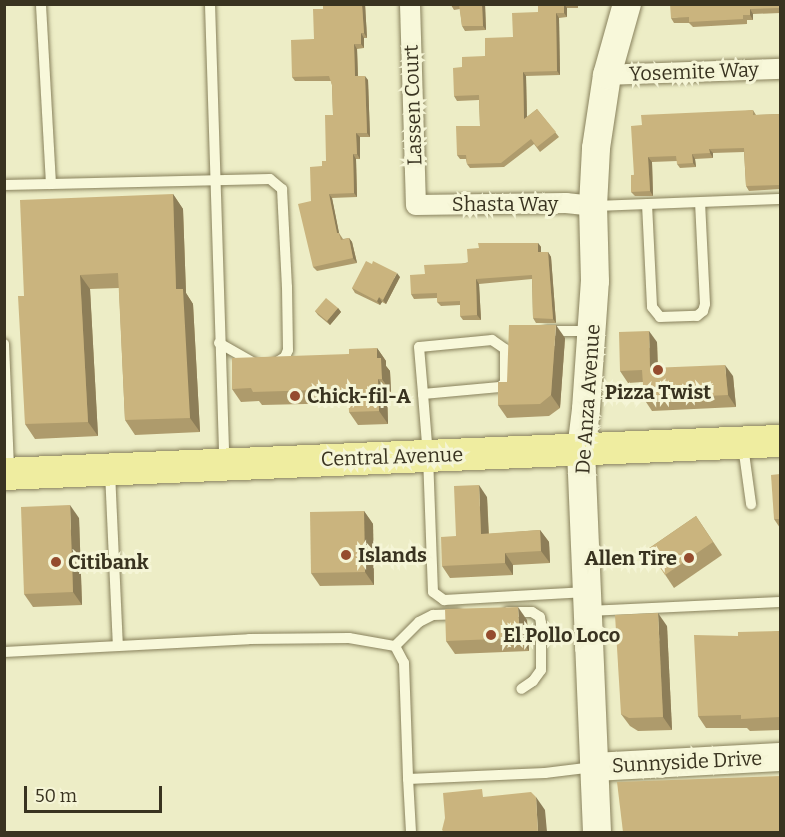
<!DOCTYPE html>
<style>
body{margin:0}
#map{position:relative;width:785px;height:837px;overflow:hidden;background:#ededc6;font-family:Bitter,serif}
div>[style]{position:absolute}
.roads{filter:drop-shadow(0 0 2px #88815c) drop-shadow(0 0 2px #88815c)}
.lane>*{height:10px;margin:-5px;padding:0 5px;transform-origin:5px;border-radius:5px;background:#f8f8da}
.street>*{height:20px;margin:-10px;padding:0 10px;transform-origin:10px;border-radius:10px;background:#f8f8da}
.secondary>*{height:28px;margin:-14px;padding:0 14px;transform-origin:14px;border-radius:14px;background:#f8f8da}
.primary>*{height:32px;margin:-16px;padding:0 16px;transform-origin:16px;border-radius:16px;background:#efeda0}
.wall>*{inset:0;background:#ae9b6c}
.shaded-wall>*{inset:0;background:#8d7e58}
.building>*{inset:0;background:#cab47e}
.dots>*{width:16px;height:16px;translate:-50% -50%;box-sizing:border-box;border:3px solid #f5f5d6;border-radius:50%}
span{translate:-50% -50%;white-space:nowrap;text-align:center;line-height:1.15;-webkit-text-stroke:6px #f5f5d6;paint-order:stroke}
.street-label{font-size:20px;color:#393320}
.poi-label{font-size:20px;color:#393320;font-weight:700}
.left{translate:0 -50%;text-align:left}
.right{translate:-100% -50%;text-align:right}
.frame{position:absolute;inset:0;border:6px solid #393320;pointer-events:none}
.scale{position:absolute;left:24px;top:786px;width:138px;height:27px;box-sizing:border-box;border:3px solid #393320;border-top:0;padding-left:8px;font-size:18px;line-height:21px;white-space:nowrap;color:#393320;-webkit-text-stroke:4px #f5f5d6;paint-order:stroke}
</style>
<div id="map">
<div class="roads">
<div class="lane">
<i style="left:210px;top:4px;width:457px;rotate:88.2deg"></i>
<i style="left:51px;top:184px;width:219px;rotate:-1.3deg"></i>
<i style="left:270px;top:179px;width:16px;rotate:40deg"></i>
<i style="left:282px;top:189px;width:98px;rotate:87.1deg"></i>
<i style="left:287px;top:287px;width:63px;rotate:89.1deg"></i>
<i style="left:288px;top:350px;width:8px;rotate:113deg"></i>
<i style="left:285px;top:357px;width:13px;rotate:148deg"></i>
<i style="left:4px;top:185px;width:47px;rotate:-1.2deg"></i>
<i style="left:51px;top:184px;width:180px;rotate:-93.2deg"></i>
<i style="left:647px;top:204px;width:103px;rotate:87.2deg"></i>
<i style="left:652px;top:307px;width:13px;rotate:51deg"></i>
<i style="left:660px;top:317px;width:37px;rotate:-2deg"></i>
<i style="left:697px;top:316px;width:8px;rotate:-40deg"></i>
<i style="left:703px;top:311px;width:7px;rotate:-74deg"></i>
<i style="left:705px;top:304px;width:101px;rotate:-92.8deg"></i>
<i style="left:594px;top:206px;width:186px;rotate:-2.2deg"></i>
<i style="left:547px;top:331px;width:45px"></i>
<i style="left:219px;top:343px;width:43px;rotate:29.6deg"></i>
<i style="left:4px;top:344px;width:126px;rotate:87.7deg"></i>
<i style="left:423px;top:394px;width:77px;rotate:-5.2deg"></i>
<i style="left:500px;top:387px;width:6px;rotate:-39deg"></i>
<i style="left:505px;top:383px;width:34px;rotate:-90deg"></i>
<i style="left:505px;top:349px;width:16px;rotate:-145deg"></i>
<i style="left:492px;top:340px;width:73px;rotate:174.5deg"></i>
<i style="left:419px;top:347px;width:47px;rotate:85.1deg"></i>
<i style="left:423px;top:394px;width:62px;rotate:85.4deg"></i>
<i style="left:428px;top:456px;width:136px;rotate:87.9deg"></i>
<i style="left:433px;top:592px;width:14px;rotate:36deg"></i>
<i style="left:444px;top:600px;width:143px;rotate:-3.2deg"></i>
<i style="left:743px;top:446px;width:59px;rotate:82.1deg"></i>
<i style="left:110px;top:472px;width:173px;rotate:87.4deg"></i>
<i style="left:588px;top:611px;width:192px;rotate:-2.7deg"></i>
<i style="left:508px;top:612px;width:24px"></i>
<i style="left:532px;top:612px;width:9px;rotate:32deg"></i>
<i style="left:540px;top:617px;width:6px;rotate:81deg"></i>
<i style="left:541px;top:623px;width:47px;rotate:90deg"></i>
<i style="left:541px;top:670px;width:14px;rotate:126deg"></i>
<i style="left:533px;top:681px;width:14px;rotate:146deg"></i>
<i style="left:395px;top:646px;width:34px;rotate:-45deg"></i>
<i style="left:419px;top:622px;width:16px;rotate:-27deg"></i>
<i style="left:433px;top:615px;width:24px;rotate:-2deg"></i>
<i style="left:4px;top:652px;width:245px;rotate:-3deg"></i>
<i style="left:249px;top:639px;width:100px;rotate:-0.6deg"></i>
<i style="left:349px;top:638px;width:47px;rotate:9.9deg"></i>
<i style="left:395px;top:646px;width:19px;rotate:62deg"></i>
<i style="left:404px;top:663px;width:116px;rotate:88deg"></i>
<i style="left:411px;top:832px;width:53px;rotate:-93.2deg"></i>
<i style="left:408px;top:779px;width:137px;rotate:-2.5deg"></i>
<i style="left:545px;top:773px;width:49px;rotate:-7deg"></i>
</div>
<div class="street">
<i style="left:410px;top:4px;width:201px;rotate:88.3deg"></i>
<i style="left:607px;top:75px;width:173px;rotate:-2deg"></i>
<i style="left:416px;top:205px;width:150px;rotate:-0.8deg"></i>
<i style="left:566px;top:203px;width:27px;rotate:6deg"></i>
</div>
<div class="secondary">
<i style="left:594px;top:767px;width:186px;rotate:-3.1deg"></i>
<i style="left:597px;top:832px;width:382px;rotate:-92.4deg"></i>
<i style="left:581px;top:450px;width:41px;rotate:-83deg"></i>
<i style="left:586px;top:409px;width:128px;rotate:-86deg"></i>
<i style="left:595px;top:281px;width:75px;rotate:-91.5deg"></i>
<i style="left:593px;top:206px;width:58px;rotate:-87deg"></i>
<i style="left:596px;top:148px;width:74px;rotate:-81.4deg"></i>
<i style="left:607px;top:75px;width:74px;rotate:-74.3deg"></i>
</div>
<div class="primary">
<i style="left:4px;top:474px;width:777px;rotate:-2.44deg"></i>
</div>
</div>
<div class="wall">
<i style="clip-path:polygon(323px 4px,365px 4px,367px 38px,364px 38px,364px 48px,357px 49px,358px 76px,368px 80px,370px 137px,360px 137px,360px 159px,356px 159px,357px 197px,332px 198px,339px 233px,343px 239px,349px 238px,352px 242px,357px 263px,317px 271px,313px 267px,311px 201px,322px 166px,326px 161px,333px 115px,332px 85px,331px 81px,295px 81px,292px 77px,314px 39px,323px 9px)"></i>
<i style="clip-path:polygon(485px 4px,486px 30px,465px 31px,462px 26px,460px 9px,454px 10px,451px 5px)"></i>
<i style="clip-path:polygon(538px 4px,578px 4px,578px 8px,567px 8px,567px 17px,559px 18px,560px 75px,526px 76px,527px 117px,537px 109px,559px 137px,540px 152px,534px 144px,504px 167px,470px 168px,467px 164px,466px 159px,460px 159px,457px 155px,480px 126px,479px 100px,457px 101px,454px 96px,462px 67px,485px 56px,513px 37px,538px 12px)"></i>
<i style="clip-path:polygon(780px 4px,780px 13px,753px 14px,753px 20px,747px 20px,747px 24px,693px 27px,689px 23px,674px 23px,671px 18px)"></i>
<i style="clip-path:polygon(753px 110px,756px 115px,780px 114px,780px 189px,749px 191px,746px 186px,744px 152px,713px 153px,713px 158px,695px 159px,696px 167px,680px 168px,677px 164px,677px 161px,652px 162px,653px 196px,635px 196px,631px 192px,642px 125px)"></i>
<i style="clip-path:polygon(173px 194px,183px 209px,186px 293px,193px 304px,200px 432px,135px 435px,125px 420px,119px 288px,90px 289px,98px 436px,35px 439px,25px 424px,24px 296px)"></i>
<i style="clip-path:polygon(538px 243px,541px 247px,541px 252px,548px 252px,551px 257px,556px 323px,536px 323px,533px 318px,532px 279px,479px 284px,481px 320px,463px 320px,460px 316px,460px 305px,441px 306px,437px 302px,437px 298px,414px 299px,411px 294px,425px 274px)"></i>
<i style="clip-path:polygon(400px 277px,386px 304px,382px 302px,380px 305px,355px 293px,352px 288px)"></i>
<i style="clip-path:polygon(338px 308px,341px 312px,330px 325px,318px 315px,315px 311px)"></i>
<i style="clip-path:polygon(565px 338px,560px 408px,549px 416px,507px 418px,498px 405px,507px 382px)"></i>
<i style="clip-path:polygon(657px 342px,658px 367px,733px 376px,736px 407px,652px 411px,644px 399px,643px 382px,628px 383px,620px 371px)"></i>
<i style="clip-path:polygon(377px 348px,386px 361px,386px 366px,390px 371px,391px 392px,387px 392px,388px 424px,358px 425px,349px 412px,349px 403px,262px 405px,259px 401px,241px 402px,232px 389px,349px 354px)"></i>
<i style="clip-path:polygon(780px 474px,780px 528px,774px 519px)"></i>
<i style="clip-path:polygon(487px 497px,489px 534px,540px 530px,549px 542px,550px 563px,513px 565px,513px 575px,450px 578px,442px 566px,456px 536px)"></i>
<i style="clip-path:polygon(364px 511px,373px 524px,374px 585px,320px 586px,311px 573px)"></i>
<i style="clip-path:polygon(696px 516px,722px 555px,674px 588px,648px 549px)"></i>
<i style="clip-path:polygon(79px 518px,82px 605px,33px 607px,24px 594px)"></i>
<i style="clip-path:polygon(527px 620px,529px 651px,455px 654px,446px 641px)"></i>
<i style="clip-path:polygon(667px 626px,672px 730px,638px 731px,630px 726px,621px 714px)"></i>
<i style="clip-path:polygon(780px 631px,780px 730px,750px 731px,747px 728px,706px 728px,698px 716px,738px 636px)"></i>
</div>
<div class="shaded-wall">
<i style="clip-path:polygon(362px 4px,365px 4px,367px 38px,364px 33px)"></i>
<i style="clip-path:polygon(482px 4px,485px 4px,486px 30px,483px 26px)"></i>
<i style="clip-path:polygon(564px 4px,567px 8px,567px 17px,564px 13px)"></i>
<i style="clip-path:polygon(750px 9px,753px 14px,753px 20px,750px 15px)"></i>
<i style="clip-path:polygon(556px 13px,559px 18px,560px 75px,557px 71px)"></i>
<i style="clip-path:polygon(361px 33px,364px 38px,364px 48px,361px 44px)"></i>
<i style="clip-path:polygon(354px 44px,357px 49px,358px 81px,355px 76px)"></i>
<i style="clip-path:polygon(523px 72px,526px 76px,527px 123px,524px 119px)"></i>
<i style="clip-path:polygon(365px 76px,368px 80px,370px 137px,367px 133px)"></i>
<i style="clip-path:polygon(356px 133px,360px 137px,360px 159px,357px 154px)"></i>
<i style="clip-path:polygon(709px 149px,713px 153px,713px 158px,710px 153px)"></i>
<i style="clip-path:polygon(353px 154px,356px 159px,357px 197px,354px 193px)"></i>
<i style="clip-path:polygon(692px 154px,695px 159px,696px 167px,693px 163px)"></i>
<i style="clip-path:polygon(648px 157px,652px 162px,653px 196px,650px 191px)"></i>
<i style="clip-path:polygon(173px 194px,183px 209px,186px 293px,193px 304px,200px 432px,190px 418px,176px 289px)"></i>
<i style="clip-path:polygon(329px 194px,332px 198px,340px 238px,337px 233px)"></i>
<i style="clip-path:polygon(349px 238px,352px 242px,357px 263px,353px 258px)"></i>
<i style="clip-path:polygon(538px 243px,541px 247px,541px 257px,538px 252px)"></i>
<i style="clip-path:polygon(548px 252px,551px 257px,556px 323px,553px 319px)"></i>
<i style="clip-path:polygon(397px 273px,400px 277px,386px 304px,383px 300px)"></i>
<i style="clip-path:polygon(80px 275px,90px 289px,98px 436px,88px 422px)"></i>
<i style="clip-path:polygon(476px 279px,479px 284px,481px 320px,477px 315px)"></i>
<i style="clip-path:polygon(379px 297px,382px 302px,380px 305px,377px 301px)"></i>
<i style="clip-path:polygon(338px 308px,341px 312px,330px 325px,327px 321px)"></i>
<i style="clip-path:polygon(556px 325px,565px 338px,560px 408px,551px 395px)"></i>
<i style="clip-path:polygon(649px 331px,657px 342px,658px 379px,650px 368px)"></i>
<i style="clip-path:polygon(377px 348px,386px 361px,386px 366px,390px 371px,391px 392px,382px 379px,377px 358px)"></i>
<i style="clip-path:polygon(725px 365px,733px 376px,736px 407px,728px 395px)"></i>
<i style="clip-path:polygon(378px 379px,387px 392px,388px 424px,379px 411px)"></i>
<i style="clip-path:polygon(479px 485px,487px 497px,489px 546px,481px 534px)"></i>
<i style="clip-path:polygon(70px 505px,79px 518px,82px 605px,73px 592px)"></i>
<i style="clip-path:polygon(364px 511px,373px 524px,374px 585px,365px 572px)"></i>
<i style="clip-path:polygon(540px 530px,549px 542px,550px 563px,541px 551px)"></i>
<i style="clip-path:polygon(505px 553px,513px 565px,513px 575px,505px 563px)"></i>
<i style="clip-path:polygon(518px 607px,527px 620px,529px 651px,520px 638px)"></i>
<i style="clip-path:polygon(658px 613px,667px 626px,672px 730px,663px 717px)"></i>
<i style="clip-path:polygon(536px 797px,545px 810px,547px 832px,538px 832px)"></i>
</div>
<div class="building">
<i style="clip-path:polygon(323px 4px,362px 4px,364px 33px,361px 33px,361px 44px,354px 44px,355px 76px,365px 76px,367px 133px,356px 133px,357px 154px,353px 154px,354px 193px,329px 194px,337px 233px,339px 233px,341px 240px,349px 238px,353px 258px,313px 267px,298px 204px,311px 201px,310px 167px,322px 166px,322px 161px,326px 161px,325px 115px,333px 115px,332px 85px,329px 76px,292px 77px,291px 40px,314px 39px,313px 9px,323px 9px)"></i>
<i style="clip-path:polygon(451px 4px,482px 4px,483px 26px,462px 26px,459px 5px)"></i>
<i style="clip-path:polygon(538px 4px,564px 4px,564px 13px,556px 13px,557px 71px,523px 72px,524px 119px,537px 109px,556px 132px,537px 147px,531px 139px,501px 163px,467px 164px,466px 155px,457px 155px,456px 126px,480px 126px,479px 95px,454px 96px,453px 68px,462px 67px,462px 57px,485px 56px,485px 38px,513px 37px,512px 13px,538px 12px)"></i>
<i style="clip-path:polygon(670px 4px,780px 4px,780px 8px,750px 9px,750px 15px,743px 15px,743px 19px,689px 22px,689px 17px,671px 18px)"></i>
<i style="clip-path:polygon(753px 110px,753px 115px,780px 114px,780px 185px,746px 186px,744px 148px,709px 149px,710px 153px,692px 154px,693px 163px,677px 164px,676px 156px,648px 157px,650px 191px,631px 192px,631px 175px,634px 175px,631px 126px,642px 125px,641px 115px)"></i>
<i style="clip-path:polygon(173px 194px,176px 289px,183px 289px,190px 418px,125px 420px,118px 273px,80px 275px,88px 422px,25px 424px,18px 296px,24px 296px,20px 200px)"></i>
<i style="clip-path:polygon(478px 243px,538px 243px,538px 252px,548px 252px,553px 319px,533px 318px,532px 275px,476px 279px,477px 315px,460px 316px,460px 301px,437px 302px,437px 293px,411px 294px,410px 275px,425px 274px,424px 265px,468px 263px,467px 249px,479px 248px)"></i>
<i style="clip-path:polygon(366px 261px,372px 264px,373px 261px,397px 273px,383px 300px,379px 297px,377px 301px,352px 288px)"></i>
<i style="clip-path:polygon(326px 298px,338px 308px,327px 321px,315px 311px)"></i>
<i style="clip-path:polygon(509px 325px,556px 325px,551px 395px,540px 404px,498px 405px,498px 382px,507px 382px)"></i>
<i style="clip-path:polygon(649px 331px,650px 368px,725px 365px,728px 395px,644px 399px,642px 370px,620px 371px,619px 332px)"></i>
<i style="clip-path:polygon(377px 348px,377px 358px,381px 358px,382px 379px,378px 379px,379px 411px,349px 412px,348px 389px,253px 392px,251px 388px,232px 389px,232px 358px,349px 354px,349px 349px)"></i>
<i style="clip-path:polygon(780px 474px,780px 519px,774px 519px,771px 475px)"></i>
<i style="clip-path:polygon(479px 485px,481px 534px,540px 530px,541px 551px,505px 553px,505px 563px,442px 566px,441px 537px,456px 536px,454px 486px)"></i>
<i style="clip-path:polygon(70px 505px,73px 592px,24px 594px,21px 507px)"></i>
<i style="clip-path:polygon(364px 511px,365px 572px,311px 573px,310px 512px)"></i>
<i style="clip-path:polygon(696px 516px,713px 542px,665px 575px,648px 549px)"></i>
<i style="clip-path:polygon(518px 607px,520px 638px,446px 641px,445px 609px)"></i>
<i style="clip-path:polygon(658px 613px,663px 717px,629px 718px,621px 714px,615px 615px)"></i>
<i style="clip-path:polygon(780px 631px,780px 717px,741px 719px,741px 715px,698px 716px,694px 635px,738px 636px,738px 632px)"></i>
<i style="clip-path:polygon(780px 776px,780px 832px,623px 832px,617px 782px)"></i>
<i style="clip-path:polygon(482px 789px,483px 797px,531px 792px,536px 797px,538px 832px,444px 832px,442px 830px,445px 818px,443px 793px)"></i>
</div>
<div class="dots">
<i style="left:658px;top:370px;background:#954c2e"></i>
<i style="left:295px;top:396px;background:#954c2e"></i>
<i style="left:346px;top:555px;background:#954c2e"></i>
<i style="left:689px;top:558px;background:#954c2e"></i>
<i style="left:56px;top:562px;background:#954c2e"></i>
<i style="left:491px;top:635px;background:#954c2e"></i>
</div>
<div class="street-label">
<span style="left:694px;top:72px;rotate:-2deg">Yosemite Way</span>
<span style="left:413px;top:105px;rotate:-92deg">Lassen Court</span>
<span style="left:505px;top:204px">Shasta Way</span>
<span style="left:588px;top:399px;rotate:-86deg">De Anza Avenue</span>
<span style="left:392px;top:457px;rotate:-2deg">Central Avenue</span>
<span style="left:687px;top:762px;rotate:-3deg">Sunnyside Drive</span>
</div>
<div class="poi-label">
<span style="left:658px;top:392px">Pizza Twist</span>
<span class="left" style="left:307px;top:396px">Chick-fil-A</span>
<span class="left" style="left:358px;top:555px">Islands</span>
<span class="right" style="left:677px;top:558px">Allen Tire</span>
<span class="left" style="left:68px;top:562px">Citibank</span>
<span class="left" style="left:503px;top:635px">El Pollo Loco</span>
</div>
<div class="frame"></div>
<div class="scale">50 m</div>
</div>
